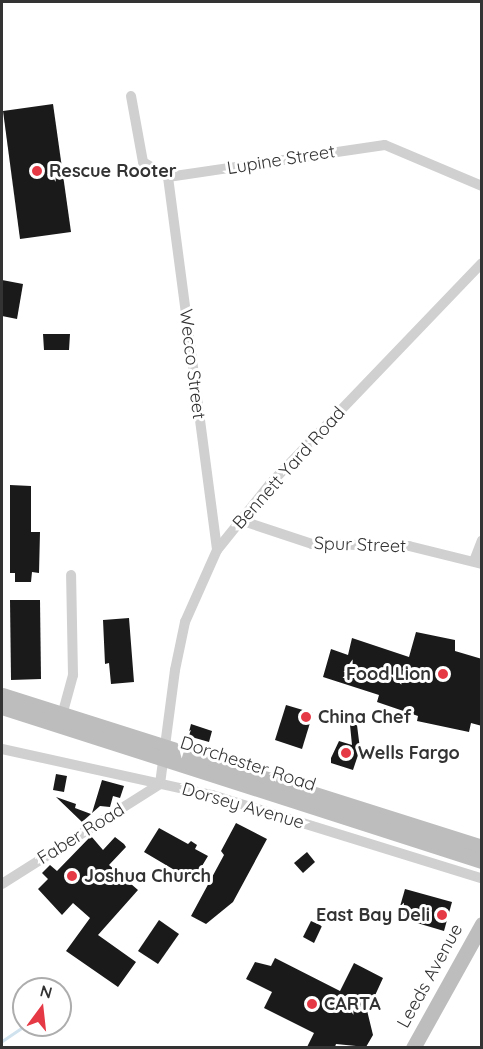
<!DOCTYPE html>
<style>
body{margin:0}
#map{position:relative;width:483px;height:1049px;overflow:hidden;background:#fff;font-family:Quicksand,sans-serif}
div>[style]{position:absolute}
.stream>*{height:3px;margin:-1.5px;padding:0 1.5px;transform-origin:1.5px;border-radius:1.5px;background:#cfe2ee}
.building>*{inset:0;background:#1a1a1a}
.street>*{height:10px;margin:-5px;padding:0 5px;transform-origin:5px;border-radius:5px;background:#d0d0d0}
.secondary>*{height:15px;margin:-7.5px;padding:0 7.5px;transform-origin:7.5px;border-radius:7.5px;background:#bdbdbd}
.dots>*{width:16px;height:16px;translate:-50% -50%;box-sizing:border-box;border:3px solid #fff;border-radius:50%}
span{translate:-50% -50%;white-space:nowrap;text-align:center;line-height:1.15;-webkit-text-stroke:6px #fff;paint-order:stroke}
.street-label{font-size:18px;color:#333}
.poi-label{font-size:18px;color:#333;font-weight:700}
.left{translate:0 -50%;text-align:left}
.right{translate:-100% -50%;text-align:right}
.frame{position:absolute;inset:0;border:3px solid #333;pointer-events:none}
.north{position:absolute;left:12px;top:977px;width:60px;height:60px;box-sizing:border-box;background:#fff;border:2px solid #adadad;border-radius:50%;rotate:15deg;font-size:16px;font-weight:700;line-height:24px;text-align:center;color:#333}
.north::after{content:'';display:block;margin:auto;width:21px;height:27px;background:#e63946;clip-path:polygon(50% 0,100% 100%,50% 72%,0 100%)}
</style>
<div id="map">
<div class="stream">
<i style="left:60px;top:1004px;width:7px;rotate:-34deg"></i>
<i style="left:2px;top:1041px;width:29px;rotate:-34deg"></i>
</div>
<div class="building">
<i style="clip-path:polygon(53px 104px,71px 232px,20px 239px,3px 111px)"></i>
<i style="clip-path:polygon(2px 280px,23px 284px,17px 319px,2px 316px)"></i>
<i style="clip-path:polygon(43px 334px,70px 334px,69px 350px,44px 350px)"></i>
<i style="clip-path:polygon(10px 485px,31px 486px,31px 532px,40px 532px,39px 573px,32px 572px,31px 582px,15px 582px,15px 573px,10px 573px)"></i>
<i style="clip-path:polygon(10px 600px,40px 600px,41px 679px,11px 680px)"></i>
<i style="clip-path:polygon(129px 618px,134px 682px,111px 684px,109px 663px,105px 664px,103px 620px)"></i>
<i style="clip-path:polygon(416px 632px,455px 640px,455px 651px,482px 659px,482px 726px,471px 723px,469px 732px,417px 721px,418px 716px,377px 702px,379px 695px,323px 677px,331px 649px,348px 655px,352px 638px,409px 657px)"></i>
<i style="clip-path:polygon(286px 705px,313px 713px,302px 749px,275px 740px)"></i>
<i style="clip-path:polygon(191px 724px,212px 731px,209px 742px,188px 736px)"></i>
<i style="clip-path:polygon(350px 725px,357px 725px,360px 749px,353px 770px,331px 763px,331px 758px,339px 741px,352px 745px)"></i>
<i style="clip-path:polygon(56px 774px,67px 776px,64px 792px,53px 790px)"></i>
<i style="clip-path:polygon(102px 780px,124px 786px,120px 798px,113px 796px,110px 807px,100px 806px,92px 813px)"></i>
<i style="clip-path:polygon(56px 797px,76px 804px,75px 808px,91px 814px,82px 822px)"></i>
<i style="clip-path:polygon(236px 823px,267px 839px,233px 902px,206px 924px,191px 916px,224px 855px,221px 851px)"></i>
<i style="clip-path:polygon(159px 828px,188px 844px,191px 841px,197px 845px,195px 849px,208px 856px,193px 881px,144px 852px)"></i>
<i style="clip-path:polygon(91px 836px,103px 850px,115px 837px,124px 844px,126px 847px,109px 865px,138px 890px,98px 935px,136px 962px,118px 987px,66px 951px,90px 918px,73px 903px,62px 915px,38px 889px,48px 879px,42px 873px,50px 865px,57px 871px)"></i>
<i style="clip-path:polygon(307px 852px,315px 862px,303px 873px,294px 863px)"></i>
<i style="clip-path:polygon(405px 889px,452px 902px,444px 931px,397px 917px)"></i>
<i style="clip-path:polygon(159px 920px,179px 934px,158px 964px,138px 951px)"></i>
<i style="clip-path:polygon(311px 921px,322px 926px,314px 943px,303px 937px)"></i>
<i style="clip-path:polygon(275px 958px,340px 991px,354px 963px,383px 978px,372px 1002px,364px 998px,373px 1035px,366px 1047px,336px 1044px,335px 1047px,307px 1047px,314px 1033px,264px 1008px,272px 992px,246px 979px,255px 962px,271px 966px)"></i>
</div>
<div class="street">
<i style="left:131px;top:96px;width:67px;rotate:79.7deg"></i>
<i style="left:143px;top:162px;width:29px;rotate:31deg"></i>
<i style="left:168px;top:177px;width:219px;rotate:-8.4deg"></i>
<i style="left:385px;top:145px;width:105px;rotate:22.9deg"></i>
<i style="left:168px;top:177px;width:376px;rotate:82.5deg"></i>
<i style="left:240px;top:520px;width:76px;rotate:18.4deg"></i>
<i style="left:312px;top:544px;width:97px;rotate:1.2deg"></i>
<i style="left:409px;top:546px;width:75px;rotate:13.9deg"></i>
<i style="left:474px;top:561px;width:22px;rotate:-69deg"></i>
<i style="left:61px;top:719px;width:46px;rotate:-74.7deg"></i>
<i style="left:73px;top:675px;width:100px;rotate:-91.1deg"></i>
<i style="left:2px;top:749px;width:215px;rotate:12.4deg"></i>
<i style="left:212px;top:795px;width:281px;rotate:17.2deg"></i>
<i style="left:160px;top:784px;width:115px;rotate:-82.5deg"></i>
<i style="left:175px;top:670px;width:49px;rotate:-78.2deg"></i>
<i style="left:185px;top:622px;width:79px;rotate:-66deg"></i>
<i style="left:217px;top:550px;width:85px;rotate:-51.2deg"></i>
<i style="left:270px;top:484px;width:306px;rotate:-46.2deg"></i>
<i style="left:2px;top:884px;width:187px;rotate:-32.3deg"></i>
</div>
<div class="secondary">
<i style="left:2px;top:695px;width:503px;rotate:17.57deg"></i>
<i style="left:2px;top:707px;width:504px;rotate:17.79deg"></i>
<i style="left:413px;top:1048px;width:142px;rotate:-60.9deg"></i>
</div>
<div class="dots">
<i style="left:37px;top:171px;background:#e63946"></i>
<i style="left:443px;top:674px;background:#e63946"></i>
<i style="left:306px;top:717px;background:#e63946"></i>
<i style="left:346px;top:753px;background:#e63946"></i>
<i style="left:72px;top:876px;background:#e63946"></i>
<i style="left:442px;top:915px;background:#e63946"></i>
<i style="left:312px;top:1004px;background:#e63946"></i>
</div>
<div class="street-label">
<span style="left:281px;top:160px;rotate:-9deg">Lupine Street</span>
<span style="left:192px;top:364px;rotate:83deg">Wecco Street</span>
<span style="left:289px;top:468px;rotate:-48deg">Bennett Yard Road</span>
<span style="left:360px;top:545px;rotate:2deg">Spur Street</span>
<span style="left:248px;top:764px;rotate:18deg">Dorchester Road</span>
<span style="left:243px;top:806px;rotate:16deg">Dorsey Avenue</span>
<span style="left:81px;top:834px;rotate:-32deg">Faber Road</span>
<span style="left:430px;top:976px;rotate:-61deg">Leeds Avenue</span>
</div>
<div class="poi-label">
<span class="left" style="left:49px;top:171px">Rescue Rooter</span>
<span class="right" style="left:431px;top:674px">Food Lion</span>
<span class="left" style="left:318px;top:717px">China Chef</span>
<span class="left" style="left:358px;top:753px">Wells Fargo</span>
<span class="left" style="left:84px;top:876px">Joshua Church</span>
<span class="right" style="left:430px;top:915px">East Bay Deli</span>
<span class="left" style="left:324px;top:1004px">CARTA</span>
</div>
<div class="frame"></div>
<div class="north">N</div>
</div>
